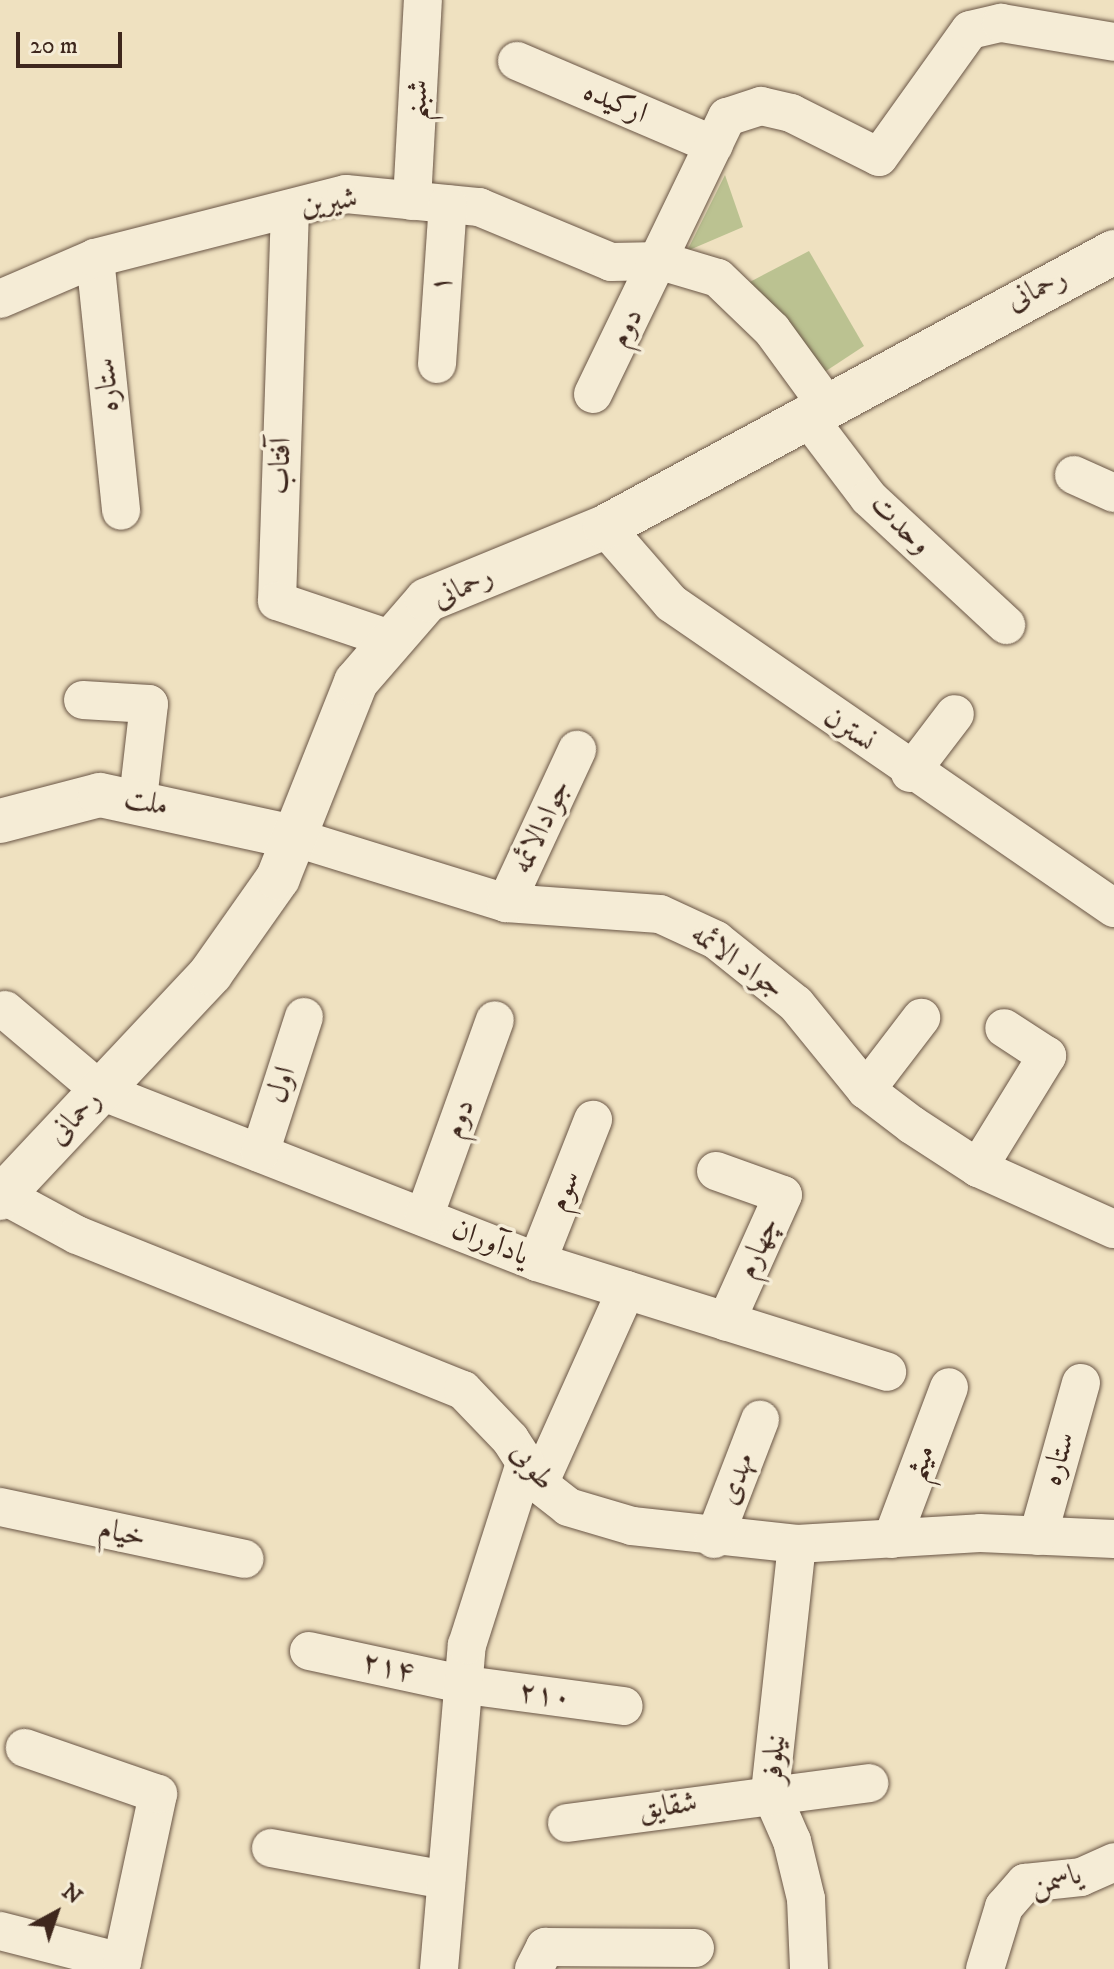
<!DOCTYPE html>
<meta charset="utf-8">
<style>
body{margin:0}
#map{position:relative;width:1114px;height:1969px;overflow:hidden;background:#efe1c0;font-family:"IM FELL DW Pica",Amiri,serif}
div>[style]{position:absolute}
.green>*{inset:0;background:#bbc291}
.roads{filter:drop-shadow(0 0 2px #6a5646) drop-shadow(0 0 2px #6a5646)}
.street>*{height:38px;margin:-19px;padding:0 19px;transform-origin:19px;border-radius:19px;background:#f5ecd6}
.secondary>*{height:44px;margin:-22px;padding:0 22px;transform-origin:22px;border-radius:22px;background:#f5ecd6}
span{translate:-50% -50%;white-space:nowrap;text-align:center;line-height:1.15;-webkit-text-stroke:7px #f5ecd6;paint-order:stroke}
.street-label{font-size:30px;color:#3e271d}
.north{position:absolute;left:16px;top:1873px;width:80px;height:80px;-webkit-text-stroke:6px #f5ecd6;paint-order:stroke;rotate:40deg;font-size:22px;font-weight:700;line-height:32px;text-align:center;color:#3e271d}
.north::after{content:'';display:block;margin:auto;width:28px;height:36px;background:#3e271d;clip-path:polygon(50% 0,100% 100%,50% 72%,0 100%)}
.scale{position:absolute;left:16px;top:32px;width:106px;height:36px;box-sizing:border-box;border:4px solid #3e271d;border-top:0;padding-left:10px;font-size:24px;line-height:28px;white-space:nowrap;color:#3e271d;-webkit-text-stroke:6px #f5ecd6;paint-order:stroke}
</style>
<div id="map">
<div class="green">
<i style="clip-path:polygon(725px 175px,743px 227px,687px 251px)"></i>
<i style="clip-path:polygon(809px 251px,864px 346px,823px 373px,746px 284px)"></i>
</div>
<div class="roads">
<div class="street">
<i style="left:517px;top:61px;width:214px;rotate:23.1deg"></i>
<i style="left:412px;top:201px;width:201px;rotate:-86.9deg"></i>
<i style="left:290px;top:209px;width:392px;rotate:91.9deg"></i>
<i style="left:277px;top:601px;width:122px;rotate:18.6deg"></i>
<i style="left:95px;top:258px;width:254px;rotate:84.1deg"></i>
<i style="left:0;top:299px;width:103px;rotate:-23.3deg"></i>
<i style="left:95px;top:258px;width:259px;rotate:-14.3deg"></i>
<i style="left:346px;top:194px;width:134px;rotate:5.6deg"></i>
<i style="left:479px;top:207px;width:143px;rotate:22.6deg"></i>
<i style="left:611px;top:262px;width:50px;rotate:-1.1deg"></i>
<i style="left:661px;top:261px;width:59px;rotate:16.6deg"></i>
<i style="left:718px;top:278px;width:75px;rotate:43.9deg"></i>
<i style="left:772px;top:330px;width:92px;rotate:53.9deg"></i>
<i style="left:437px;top:364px;width:160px;rotate:-86.1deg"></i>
<i style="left:593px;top:394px;width:308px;rotate:-64.2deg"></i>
<i style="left:727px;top:117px;width:36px;rotate:-18deg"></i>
<i style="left:761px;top:106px;width:31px;rotate:13deg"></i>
<i style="left:791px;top:113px;width:98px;rotate:26.6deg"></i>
<i style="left:879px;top:157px;width:156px;rotate:-54.4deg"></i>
<i style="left:970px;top:30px;width:32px;rotate:-13deg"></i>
<i style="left:1001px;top:23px;width:115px;rotate:9.5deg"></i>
<i style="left:806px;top:415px;width:104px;rotate:52.8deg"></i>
<i style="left:869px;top:498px;width:187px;rotate:42.8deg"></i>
<i style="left:1074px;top:475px;width:44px;rotate:24.2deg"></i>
<i style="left:605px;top:527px;width:101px;rotate:49deg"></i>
<i style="left:671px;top:603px;width:538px;rotate:34.55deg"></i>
<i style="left:83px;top:700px;width:66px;rotate:3.5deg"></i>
<i style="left:149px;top:704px;width:96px;rotate:96.6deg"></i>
<i style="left:910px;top:773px;width:74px;rotate:-52.7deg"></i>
<i style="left:293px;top:837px;width:223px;rotate:17.2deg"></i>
<i style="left:506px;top:903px;width:154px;rotate:4.1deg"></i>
<i style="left:660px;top:914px;width:62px;rotate:24.9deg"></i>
<i style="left:716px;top:940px;width:102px;rotate:38.7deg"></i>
<i style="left:796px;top:1004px;width:111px;rotate:50.9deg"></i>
<i style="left:866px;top:1090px;width:58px;rotate:37.3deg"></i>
<i style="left:912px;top:1125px;width:79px;rotate:33.1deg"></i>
<i style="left:978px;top:1168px;width:149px;rotate:24.2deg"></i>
<i style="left:506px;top:903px;width:169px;rotate:-65.1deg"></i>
<i style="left:5px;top:1010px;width:126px;rotate:40.2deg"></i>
<i style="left:101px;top:1091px;width:468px;rotate:21.4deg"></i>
<i style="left:537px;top:1262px;width:367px;rotate:17.4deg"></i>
<i style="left:866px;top:1090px;width:91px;rotate:-52.6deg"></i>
<i style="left:260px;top:1153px;width:143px;rotate:-72.1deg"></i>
<i style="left:978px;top:1168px;width:132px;rotate:-58.4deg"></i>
<i style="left:1047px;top:1056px;width:51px;rotate:-146.9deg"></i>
<i style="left:716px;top:1171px;width:71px;rotate:19.7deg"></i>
<i style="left:783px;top:1195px;width:139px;rotate:114.2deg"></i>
<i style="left:3px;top:1195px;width:84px;rotate:28.4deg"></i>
<i style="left:77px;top:1235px;width:416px;rotate:21.9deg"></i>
<i style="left:463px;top:1390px;width:68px;rotate:46.2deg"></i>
<i style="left:510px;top:1439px;width:54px;rotate:57.2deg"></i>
<i style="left:539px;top:1484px;width:37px;rotate:38deg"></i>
<i style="left:568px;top:1507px;width:67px;rotate:16.5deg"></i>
<i style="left:632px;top:1526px;width:166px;rotate:6.2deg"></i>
<i style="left:797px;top:1544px;width:183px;rotate:-3.4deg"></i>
<i style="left:980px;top:1533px;width:134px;rotate:2.6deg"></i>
<i style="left:424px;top:1217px;width:209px;rotate:-70.2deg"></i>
<i style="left:537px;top:1262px;width:153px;rotate:-68.5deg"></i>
<i style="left:539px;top:1484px;width:213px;rotate:-65.8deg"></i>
<i style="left:0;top:1507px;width:250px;rotate:12deg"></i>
<i style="left:1038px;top:1536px;width:159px;rotate:-74.3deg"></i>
<i style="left:714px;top:1539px;width:128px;rotate:-68.9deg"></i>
<i style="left:892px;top:1539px;width:162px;rotate:-69.4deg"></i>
<i style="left:797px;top:1544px;width:248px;rotate:96.2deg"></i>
<i style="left:770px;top:1791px;width:55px;rotate:66.3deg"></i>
<i style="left:792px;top:1841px;width:60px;rotate:76.4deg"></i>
<i style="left:806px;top:1899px;width:70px;rotate:87.5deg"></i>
<i style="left:309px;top:1651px;width:161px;rotate:12.2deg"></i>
<i style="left:466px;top:1685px;width:159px;rotate:7.6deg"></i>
<i style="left:567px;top:1823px;width:305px;rotate:-7.5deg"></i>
<i style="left:271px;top:1848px;width:178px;rotate:10.4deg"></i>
<i style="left:0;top:1931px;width:126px;rotate:14.3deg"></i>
<i style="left:122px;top:1962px;width:172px;rotate:-77.9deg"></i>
<i style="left:158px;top:1794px;width:141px;rotate:-160.9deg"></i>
<i style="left:439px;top:1969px;width:325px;rotate:-85.1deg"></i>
<i style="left:467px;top:1645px;width:191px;rotate:-72.3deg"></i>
<i style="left:534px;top:1969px;width:25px;rotate:-63deg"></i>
<i style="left:545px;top:1947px;width:150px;rotate:0.4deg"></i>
<i style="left:985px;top:1969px;width:65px;rotate:-73deg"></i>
<i style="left:1004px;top:1907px;width:32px;rotate:-49deg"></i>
<i style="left:1025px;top:1883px;width:56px;rotate:-6.1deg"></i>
<i style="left:1081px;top:1877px;width:36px;rotate:-24deg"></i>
</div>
<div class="secondary">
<i style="left:0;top:821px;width:103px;rotate:-14.6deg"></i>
<i style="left:100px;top:795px;width:198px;rotate:12.3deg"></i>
<i style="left:0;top:1198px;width:308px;rotate:-46.8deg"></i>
<i style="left:211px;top:973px;width:116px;rotate:-54.8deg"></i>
<i style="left:278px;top:878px;width:211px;rotate:-68.3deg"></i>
<i style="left:356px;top:682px;width:108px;rotate:-49.1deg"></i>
<i style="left:427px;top:600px;width:192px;rotate:-22.3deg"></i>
<i style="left:605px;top:527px;width:579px;rotate:-28.38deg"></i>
</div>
</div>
<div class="street-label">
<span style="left:418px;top:100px;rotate:-86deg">شبنم</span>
<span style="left:615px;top:103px;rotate:23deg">ارکیده</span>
<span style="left:329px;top:203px;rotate:-9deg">شیرین</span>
<span style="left:442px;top:284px;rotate:-86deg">۱</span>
<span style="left:1037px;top:290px;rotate:-26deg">رحمانی</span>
<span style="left:627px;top:328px;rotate:-63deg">دوم</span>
<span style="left:108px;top:385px;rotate:-96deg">ستاره</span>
<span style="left:281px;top:466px;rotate:-88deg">آفتاب</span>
<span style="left:900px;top:525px;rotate:44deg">وحدت</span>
<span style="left:463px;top:588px;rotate:-25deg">رحمانی</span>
<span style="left:849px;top:730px;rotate:35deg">نسترن</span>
<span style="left:146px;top:803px;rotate:11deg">ملت</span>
<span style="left:542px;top:827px;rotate:-65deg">جوادالائمه</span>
<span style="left:737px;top:962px;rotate:35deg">جواد الائمه</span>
<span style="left:282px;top:1085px;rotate:-72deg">اول</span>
<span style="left:75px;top:1118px;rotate:-47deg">رحمانی</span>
<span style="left:460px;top:1119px;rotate:-70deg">دوم</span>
<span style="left:565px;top:1191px;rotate:-68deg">سوم</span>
<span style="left:490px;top:1243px;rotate:22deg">یادآوران</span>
<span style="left:759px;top:1248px;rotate:-66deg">چهارم</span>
<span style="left:1059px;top:1459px;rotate:-74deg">ستاره</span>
<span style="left:921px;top:1463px;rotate:-69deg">میثم</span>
<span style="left:532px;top:1467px;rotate:51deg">طوبی</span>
<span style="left:737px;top:1479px;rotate:-69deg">مهدی</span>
<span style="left:122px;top:1534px;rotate:12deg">خیام</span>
<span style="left:388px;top:1668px;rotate:12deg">۲۱۴</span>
<span style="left:545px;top:1696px;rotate:7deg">۲۱۰</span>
<span style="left:775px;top:1759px;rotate:-87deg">نیلوفر</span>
<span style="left:668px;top:1807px;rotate:-9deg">شقایق</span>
<span style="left:1056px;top:1881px;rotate:-15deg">یاسمن</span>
</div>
<div class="north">N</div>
<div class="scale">20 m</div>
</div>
